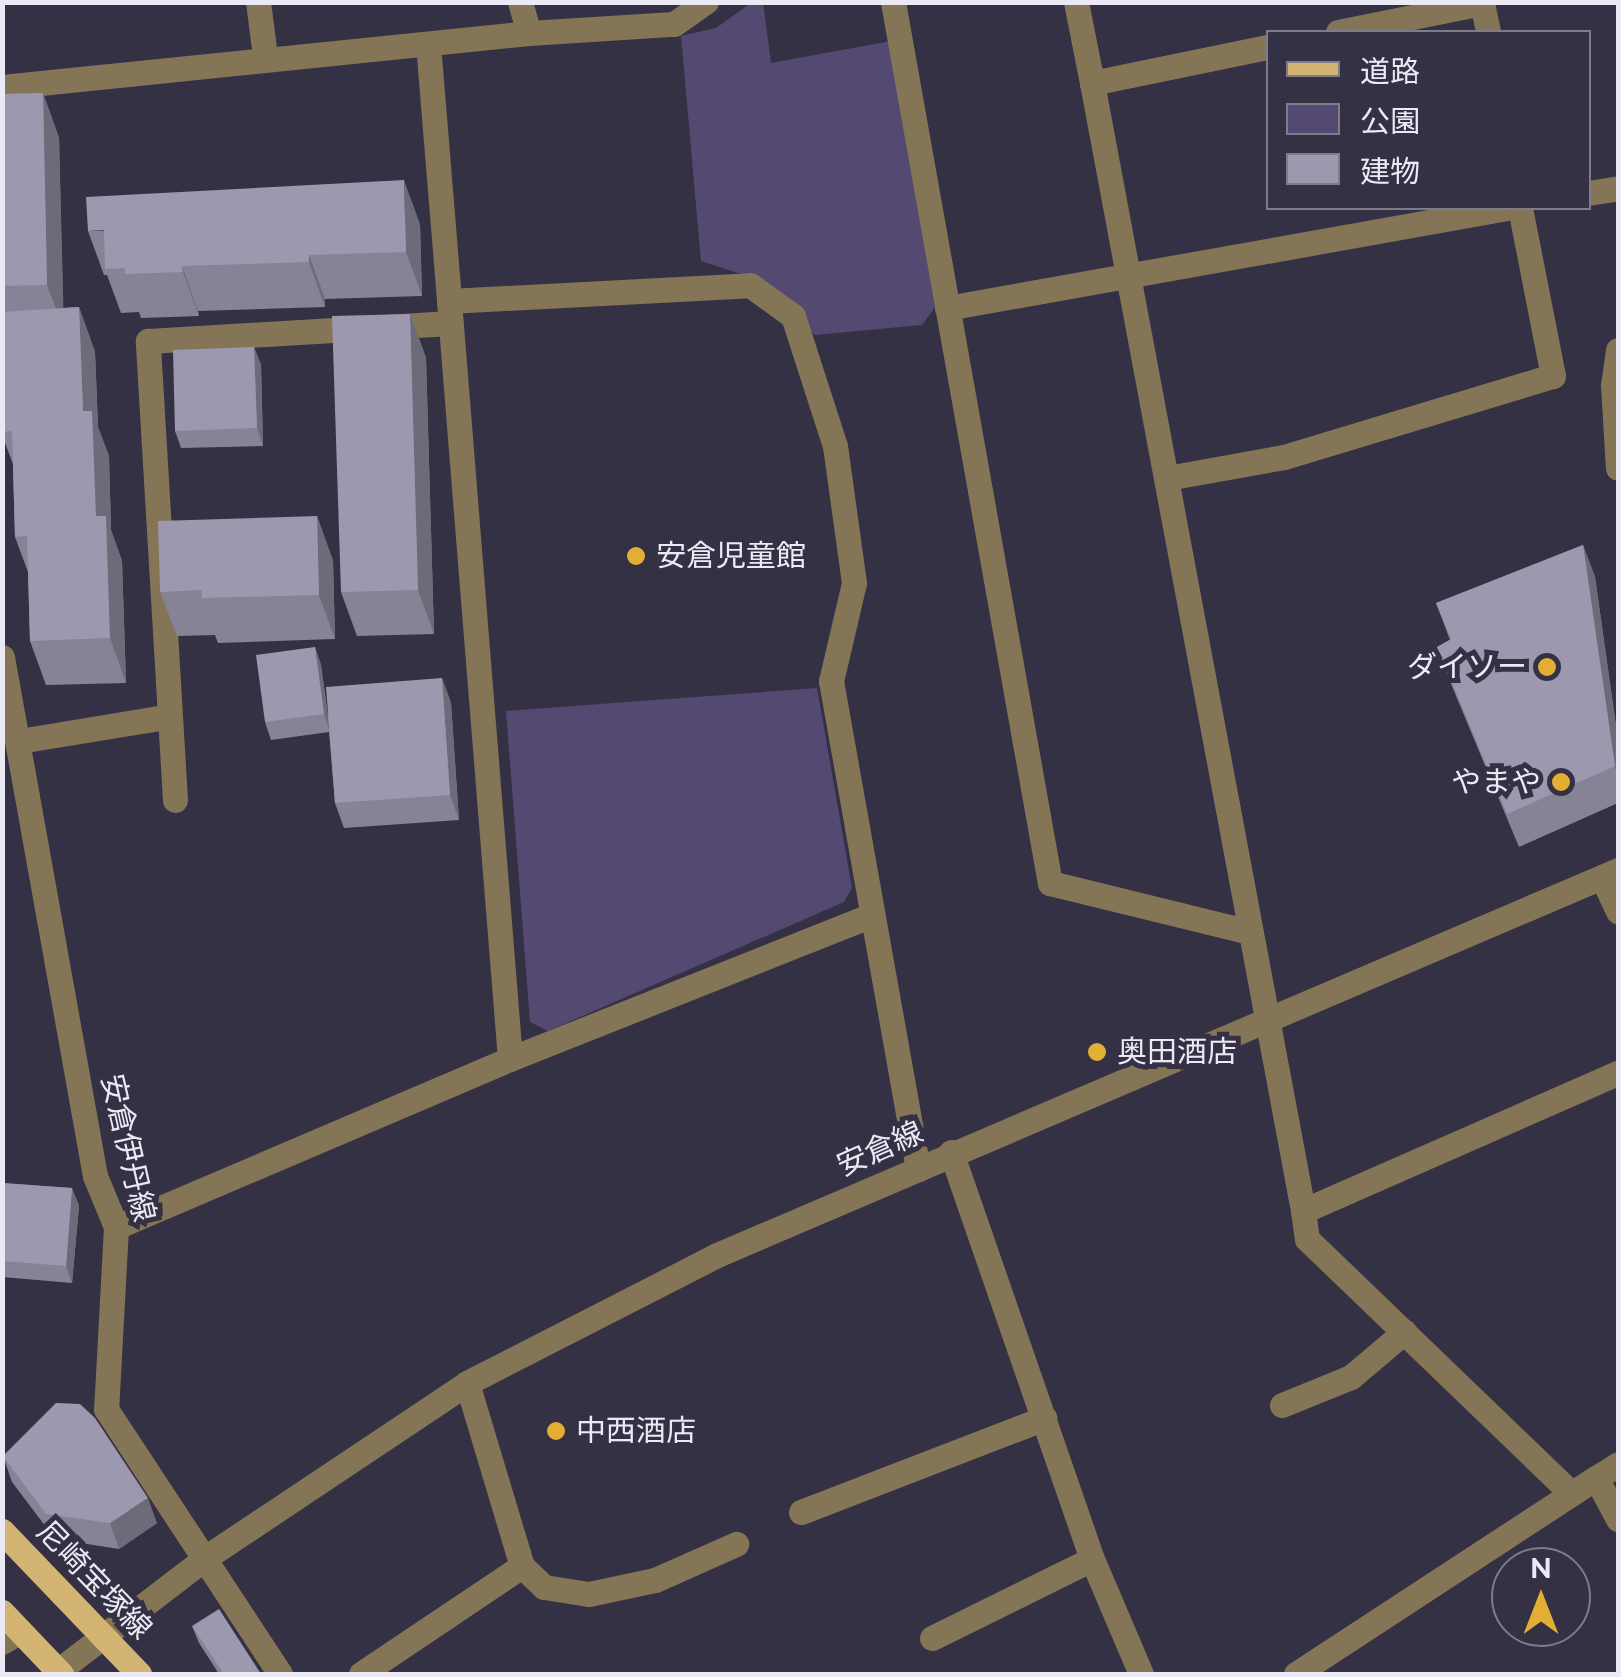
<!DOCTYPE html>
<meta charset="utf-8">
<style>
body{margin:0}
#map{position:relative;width:1621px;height:1677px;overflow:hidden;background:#353144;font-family:Raleway,"Noto Sans JP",sans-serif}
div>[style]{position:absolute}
.green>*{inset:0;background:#534971}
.minor>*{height:25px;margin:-12.5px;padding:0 12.5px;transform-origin:12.5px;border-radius:12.5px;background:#847556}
.major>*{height:25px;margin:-12.5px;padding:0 12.5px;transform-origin:12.5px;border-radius:12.5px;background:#d3b472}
.wall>*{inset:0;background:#868396}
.shaded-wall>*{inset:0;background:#6d6a7a}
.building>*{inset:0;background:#9c98af}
.dots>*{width:28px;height:28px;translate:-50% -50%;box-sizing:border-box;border:5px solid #353144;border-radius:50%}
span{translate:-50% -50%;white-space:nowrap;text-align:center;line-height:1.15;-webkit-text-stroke:10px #353144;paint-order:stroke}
.poi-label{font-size:30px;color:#ebe9f6}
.left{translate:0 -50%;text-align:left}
.right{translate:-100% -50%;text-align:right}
.street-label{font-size:30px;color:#ebe9f6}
.frame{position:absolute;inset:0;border:5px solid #ebe9f6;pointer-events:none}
.legend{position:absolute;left:1266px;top:30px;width:325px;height:180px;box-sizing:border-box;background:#353144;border:2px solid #7e7b8b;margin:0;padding:12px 18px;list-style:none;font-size:30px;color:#ebe9f6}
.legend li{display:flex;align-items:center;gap:20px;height:50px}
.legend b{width:50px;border:2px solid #7e7b8b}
.north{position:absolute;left:1491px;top:1547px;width:100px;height:100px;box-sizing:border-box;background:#353144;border:2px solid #7e7b8b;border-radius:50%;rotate:0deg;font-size:28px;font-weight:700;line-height:40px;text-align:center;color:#ebe9f6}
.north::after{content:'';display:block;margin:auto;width:35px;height:45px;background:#e2af34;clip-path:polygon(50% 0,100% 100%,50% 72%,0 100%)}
</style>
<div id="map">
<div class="green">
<i style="clip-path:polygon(763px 2px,771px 63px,891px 41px,938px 303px,922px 325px,815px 335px,753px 278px,701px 261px,681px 36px,716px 28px,751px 3px)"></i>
<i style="clip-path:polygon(817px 688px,852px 888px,844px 902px,548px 1031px,530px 1022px,506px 711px)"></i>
</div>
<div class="minor">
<i style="left:258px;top:2px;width:54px;rotate:82.6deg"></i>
<i style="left:520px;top:2px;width:32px;rotate:74deg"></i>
<i style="left:529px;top:33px;width:145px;rotate:-3.6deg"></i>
<i style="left:674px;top:24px;width:39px;rotate:-35deg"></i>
<i style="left:893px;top:2px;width:895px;rotate:79.9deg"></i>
<i style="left:1050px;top:883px;width:202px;rotate:13.8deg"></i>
<i style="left:1076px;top:2px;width:83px;rotate:78.8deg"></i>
<i style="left:1092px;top:83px;width:180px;rotate:-11.6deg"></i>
<i style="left:1338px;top:32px;width:147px;rotate:-11.4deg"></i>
<i style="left:1482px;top:3px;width:30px;rotate:78deg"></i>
<i style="left:428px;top:44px;width:258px;rotate:85.3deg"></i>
<i style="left:1092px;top:83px;width:1148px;rotate:79.4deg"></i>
<i style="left:1303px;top:1211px;width:344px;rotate:-23.7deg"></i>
<i style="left:2px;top:87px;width:530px;rotate:-5.85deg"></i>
<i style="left:1588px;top:193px;width:30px;rotate:-9deg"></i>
<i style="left:947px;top:308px;width:569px;rotate:-10.12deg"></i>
<i style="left:1618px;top:350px;width:35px;rotate:98deg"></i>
<i style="left:1613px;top:385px;width:83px;rotate:86.6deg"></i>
<i style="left:1167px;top:478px;width:119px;rotate:-10.2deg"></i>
<i style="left:1284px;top:457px;width:281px;rotate:-16.8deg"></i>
<i style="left:1553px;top:376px;width:171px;rotate:-101.1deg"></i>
<i style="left:2px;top:657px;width:527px;rotate:79.84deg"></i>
<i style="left:95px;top:1176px;width:55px;rotate:67.6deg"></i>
<i style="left:116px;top:1227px;width:182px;rotate:93.1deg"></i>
<i style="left:106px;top:1409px;width:317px;rotate:56.7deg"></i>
<i style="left:19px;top:741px;width:149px;rotate:-9.3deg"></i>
<i style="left:175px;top:800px;width:460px;rotate:-93.4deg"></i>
<i style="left:148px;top:341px;width:303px;rotate:-3.4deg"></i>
<i style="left:1602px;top:877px;width:38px;rotate:65deg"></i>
<i style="left:510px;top:1059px;width:760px;rotate:-94.6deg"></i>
<i style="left:449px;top:301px;width:301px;rotate:-3deg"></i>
<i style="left:750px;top:285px;width:53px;rotate:35.8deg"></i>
<i style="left:793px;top:316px;width:137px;rotate:72.1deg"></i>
<i style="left:835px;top:446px;width:138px;rotate:82.1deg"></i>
<i style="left:854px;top:583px;width:101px;rotate:103.2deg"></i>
<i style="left:831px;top:681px;width:496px;rotate:79.9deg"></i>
<i style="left:951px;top:1152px;width:431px;rotate:70.9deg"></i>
<i style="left:1092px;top:1559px;width:125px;rotate:66.9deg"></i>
<i style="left:1303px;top:1211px;width:28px;rotate:82deg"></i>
<i style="left:1307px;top:1239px;width:366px;rotate:43.9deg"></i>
<i style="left:116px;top:1227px;width:428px;rotate:-23.1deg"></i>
<i style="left:510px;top:1059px;width:390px;rotate:-21.7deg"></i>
<i style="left:467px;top:1383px;width:191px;rotate:73.3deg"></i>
<i style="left:522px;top:1566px;width:30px;rotate:44deg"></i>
<i style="left:544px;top:1587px;width:46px;rotate:8.8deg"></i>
<i style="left:589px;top:1594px;width:67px;rotate:-12deg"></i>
<i style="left:655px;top:1580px;width:89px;rotate:-24deg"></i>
<i style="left:1282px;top:1405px;width:74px;rotate:-22.1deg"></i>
<i style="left:1351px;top:1377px;width:70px;rotate:-40.3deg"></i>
<i style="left:1596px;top:1478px;width:26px;rotate:-32deg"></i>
<i style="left:801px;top:1512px;width:261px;rotate:-21.1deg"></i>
<i style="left:932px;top:1638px;width:178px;rotate:-26.3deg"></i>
<i style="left:2px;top:1642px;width:21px;rotate:-31deg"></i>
<i style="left:54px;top:1674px;width:190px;rotate:-37.5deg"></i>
<i style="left:205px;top:1558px;width:315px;rotate:-33.7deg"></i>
<i style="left:467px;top:1383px;width:281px;rotate:-27.1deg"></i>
<i style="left:717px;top:1255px;width:980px;rotate:-23.14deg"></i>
<i style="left:361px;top:1674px;width:194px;rotate:-33.9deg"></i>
<i style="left:1296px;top:1674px;width:358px;rotate:-33.2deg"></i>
<i style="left:1596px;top:1478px;width:47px;rotate:61.8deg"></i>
</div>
<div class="major">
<i style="left:2px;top:1531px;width:198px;rotate:46.2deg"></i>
<i style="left:2px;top:1612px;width:86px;rotate:46.4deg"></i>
</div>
<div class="wall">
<i style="clip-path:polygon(43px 93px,59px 138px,63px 308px,79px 307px,95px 352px,98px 427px,109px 456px,111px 530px,122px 561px,126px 683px,46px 685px,30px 641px,28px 572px,15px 537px,13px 464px,2px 435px,2px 94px)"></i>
<i style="clip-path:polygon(420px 224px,422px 296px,325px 299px,325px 307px,198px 311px,199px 316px,141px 318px,139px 312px,121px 313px,107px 275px,104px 275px,88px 231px)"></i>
<i style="clip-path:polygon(410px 314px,426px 358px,434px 634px,357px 636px,341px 592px)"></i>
<i style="clip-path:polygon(254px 347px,261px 365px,263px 446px,181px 448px,175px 431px)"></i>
<i style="clip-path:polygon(317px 516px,333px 561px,335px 639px,218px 643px,215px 635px,177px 636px,160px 592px)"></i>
<i style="clip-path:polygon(1583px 545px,1595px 577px,1618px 740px,1618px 803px,1519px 847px,1449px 679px,1437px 647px,1450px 640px,1436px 603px)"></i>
<i style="clip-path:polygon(315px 647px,321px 665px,328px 716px,442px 678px,451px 703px,459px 820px,344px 828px,335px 803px,329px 732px,271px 740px,265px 722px)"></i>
<i style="clip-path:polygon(2px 1183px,72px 1188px,79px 1206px,72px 1283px,2px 1277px)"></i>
<i style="clip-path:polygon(3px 1456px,157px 1523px,119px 1549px,55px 1539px,12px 1482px)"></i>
<i style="clip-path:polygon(192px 1626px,261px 1674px,219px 1674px,199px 1643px)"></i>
</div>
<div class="shaded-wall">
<i style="clip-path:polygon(43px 93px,59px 138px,64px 330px,47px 285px)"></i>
<i style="clip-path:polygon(404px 180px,420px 224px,422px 296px,406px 252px)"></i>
<i style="clip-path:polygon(309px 255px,325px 299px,325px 307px,309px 262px)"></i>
<i style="clip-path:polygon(182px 266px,198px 311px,199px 316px,183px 272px)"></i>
<i style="clip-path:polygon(79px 307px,95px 352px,98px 427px,109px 456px,111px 530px,122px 561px,126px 683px,110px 638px,83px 411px)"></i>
<i style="clip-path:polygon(410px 314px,426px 358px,434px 634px,418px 590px)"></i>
<i style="clip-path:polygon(254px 347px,261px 365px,263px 446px,257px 428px)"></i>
<i style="clip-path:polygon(317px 516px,333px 561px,335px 639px,319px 595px)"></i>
<i style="clip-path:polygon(1583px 545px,1595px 577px,1618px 740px,1618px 775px,1615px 766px)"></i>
<i style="clip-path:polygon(315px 647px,321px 665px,330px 732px,324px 714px)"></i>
<i style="clip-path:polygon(442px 678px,451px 703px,459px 820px,450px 795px)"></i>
<i style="clip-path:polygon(72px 1188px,79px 1206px,72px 1283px,66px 1266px)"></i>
<i style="clip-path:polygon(148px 1498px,157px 1523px,119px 1549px,110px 1523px)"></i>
</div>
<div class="building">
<i style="clip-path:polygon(43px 93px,47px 285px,2px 286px,2px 94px)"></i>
<i style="clip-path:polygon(404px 180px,406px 252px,309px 255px,309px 262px,182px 266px,183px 272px,125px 274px,125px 268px,105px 269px,104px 230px,88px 231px,86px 197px)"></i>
<i style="clip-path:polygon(79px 307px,83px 411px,92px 411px,96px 516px,106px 516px,110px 638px,30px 641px,27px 536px,15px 537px,12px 431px,2px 432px,2px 312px)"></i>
<i style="clip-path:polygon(410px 314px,418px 590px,341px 592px,332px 316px)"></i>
<i style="clip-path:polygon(254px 347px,257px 428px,175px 431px,173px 350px)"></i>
<i style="clip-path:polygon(317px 516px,319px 595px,202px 598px,202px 590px,160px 592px,158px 521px)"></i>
<i style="clip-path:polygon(1583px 545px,1615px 766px,1507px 814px,1437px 647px,1451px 639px,1436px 603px)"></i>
<i style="clip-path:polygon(315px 647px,324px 714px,265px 722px,256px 655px)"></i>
<i style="clip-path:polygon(442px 678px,450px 795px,335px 803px,326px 687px)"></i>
<i style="clip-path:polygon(2px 1183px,72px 1188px,66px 1266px,2px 1261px)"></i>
<i style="clip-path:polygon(56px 1403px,80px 1404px,95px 1418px,148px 1498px,110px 1523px,46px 1514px,3px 1456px)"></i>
<i style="clip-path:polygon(219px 1609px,261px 1674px,224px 1674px,192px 1626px)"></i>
</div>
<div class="dots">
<i style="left:636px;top:556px;background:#e2af34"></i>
<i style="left:1547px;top:667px;background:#e2af34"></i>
<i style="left:1561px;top:782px;background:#e2af34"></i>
<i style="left:1097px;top:1052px;background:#e2af34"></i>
<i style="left:556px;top:1431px;background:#e2af34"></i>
</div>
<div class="poi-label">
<span class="left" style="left:656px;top:556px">安倉児童館</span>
<span class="right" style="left:1527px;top:667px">ダイソー</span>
<span class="right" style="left:1541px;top:782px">やまや</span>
<span class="left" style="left:1117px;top:1052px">奥田酒店</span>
<span class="left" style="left:576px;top:1431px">中西酒店</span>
</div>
<div class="street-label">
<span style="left:128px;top:1148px;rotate:77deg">安倉伊丹線</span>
<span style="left:880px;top:1149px;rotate:-24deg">安倉線</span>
<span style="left:94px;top:1580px;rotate:46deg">尼崎宝塚線</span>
</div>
<div class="frame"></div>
<ul class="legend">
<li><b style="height:12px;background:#d3b472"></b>道路</li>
<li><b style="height:28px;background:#534971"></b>公園</li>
<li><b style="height:28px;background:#9c98af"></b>建物</li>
</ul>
<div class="north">N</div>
</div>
